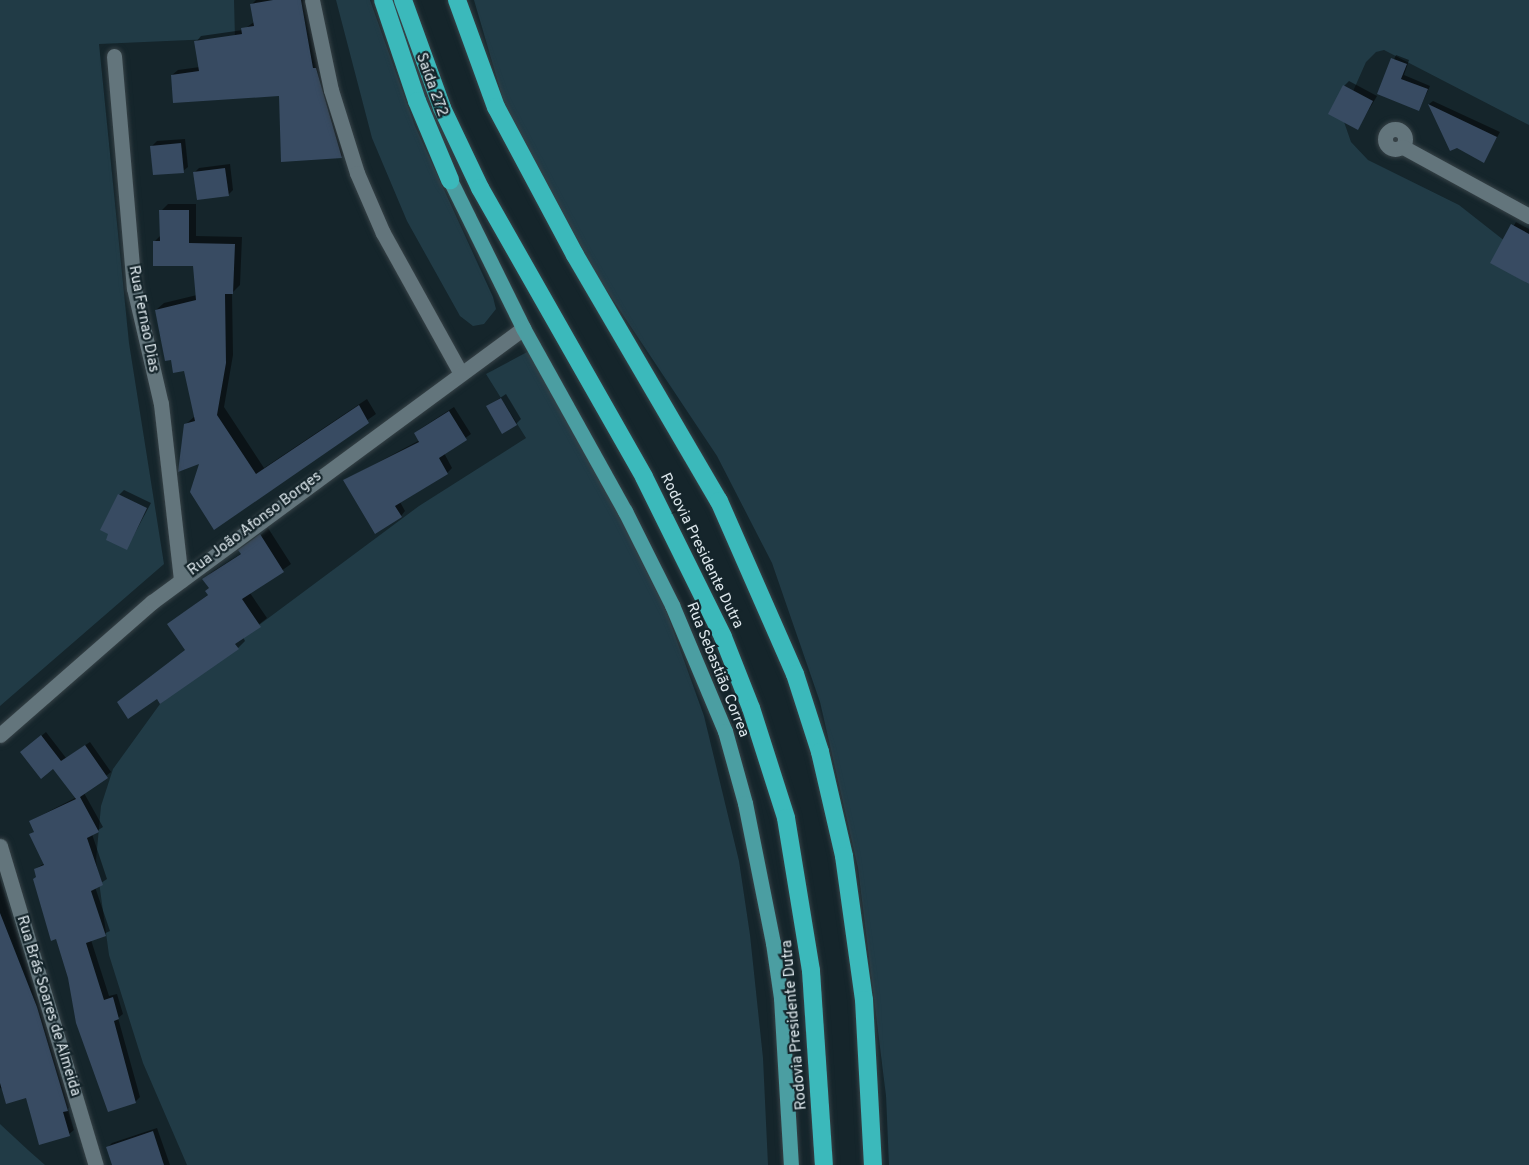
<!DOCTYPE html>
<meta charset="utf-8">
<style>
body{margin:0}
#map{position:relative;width:1529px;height:1165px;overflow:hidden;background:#15252b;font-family:Overpass,sans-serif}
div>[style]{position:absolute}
.green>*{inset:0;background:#213b46}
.shadow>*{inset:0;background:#0007}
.building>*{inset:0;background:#384b62}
.roads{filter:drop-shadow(0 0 2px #374247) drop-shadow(0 0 2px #374247)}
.minor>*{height:15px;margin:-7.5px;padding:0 7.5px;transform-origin:7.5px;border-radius:7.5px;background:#63757c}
.minor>.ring{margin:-7.5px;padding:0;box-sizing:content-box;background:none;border:15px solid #63757c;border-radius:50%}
.primary>*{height:15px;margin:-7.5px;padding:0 7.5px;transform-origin:7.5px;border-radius:7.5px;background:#4b9ea2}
.motorway>*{height:18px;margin:-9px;padding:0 9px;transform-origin:9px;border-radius:9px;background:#3bb9bb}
span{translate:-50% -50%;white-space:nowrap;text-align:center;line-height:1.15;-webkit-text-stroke:4.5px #15252b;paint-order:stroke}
.street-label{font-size:15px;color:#dde7ec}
</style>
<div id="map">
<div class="green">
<i style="clip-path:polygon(0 0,234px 0,235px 38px,99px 44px,129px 343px,164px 564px,0 706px)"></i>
<i style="clip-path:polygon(336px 0,370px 0,415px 126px,493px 297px,496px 309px,484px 324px,473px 326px,460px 316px,407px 221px,372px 138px)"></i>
<i style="clip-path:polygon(474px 0,1529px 0,1529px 125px,1384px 50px,1376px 52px,1366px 62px,1342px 116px,1351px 142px,1368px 160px,1459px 205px,1529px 260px,1529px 1165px,889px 1165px,886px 1096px,858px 868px,820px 702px,772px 563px,717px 456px,595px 273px,505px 106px)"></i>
<i style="clip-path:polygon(529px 351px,573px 424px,663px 602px,704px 716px,739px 861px,750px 935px,763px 1058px,768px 1165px,187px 1165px,143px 1063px,109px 955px,96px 860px,101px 806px,113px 769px,160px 704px,220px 654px,419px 506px,526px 438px,486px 374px)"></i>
<i style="clip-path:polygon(0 1124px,28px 1150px,45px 1165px,0 1165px)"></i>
</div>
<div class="shadow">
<i style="clip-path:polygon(256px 0,305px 0,347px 151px,341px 157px,281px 94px,172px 75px,178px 70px,200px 67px,196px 42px,201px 36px,243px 30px,254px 22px,252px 4px)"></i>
<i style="clip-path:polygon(1396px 55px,1409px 60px,1404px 75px,1430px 86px,1419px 110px,1379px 93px)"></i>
<i style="clip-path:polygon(1349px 81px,1377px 96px,1358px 128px,1344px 86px)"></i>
<i style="clip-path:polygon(1433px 101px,1500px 132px,1484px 161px,1457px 147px,1450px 149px,1429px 104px)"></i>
<i style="clip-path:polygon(185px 139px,188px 167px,183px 171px,152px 146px,157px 141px)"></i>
<i style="clip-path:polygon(230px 164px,233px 190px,228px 195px,194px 173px,199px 168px)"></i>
<i style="clip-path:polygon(168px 204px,196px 204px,196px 236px,242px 237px,240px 285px,232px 293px,233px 355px,224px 407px,264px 468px,367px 399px,376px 414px,214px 528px,202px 462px,185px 425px,195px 416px,185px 370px,172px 358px,156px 310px,164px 303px,197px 295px,194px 265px,155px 241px,161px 235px,161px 211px)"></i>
<i style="clip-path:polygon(1516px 222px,1529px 229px,1529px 284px,1492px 262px)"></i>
<i style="clip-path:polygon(506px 394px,521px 419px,516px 424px,488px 406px)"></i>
<i style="clip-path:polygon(454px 407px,471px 434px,444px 453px,452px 468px,447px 473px,400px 502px,405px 511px,401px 516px,345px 480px,420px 440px,416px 433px,420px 429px)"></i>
<i style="clip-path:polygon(124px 490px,151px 503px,127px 548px,119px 495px)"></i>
<i style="clip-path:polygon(268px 528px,291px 564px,250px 593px,267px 618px,243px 637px,245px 641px,238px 648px,186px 649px,169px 624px,209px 594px,210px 587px,204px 579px,212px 572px,242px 553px)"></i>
<i style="clip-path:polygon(46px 732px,66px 758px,90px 742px,111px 772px,84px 793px,103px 827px,92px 834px,107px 879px,95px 887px,110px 931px,91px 940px,109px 996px,117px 994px,123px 1014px,118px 1018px,140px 1097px,135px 1102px,69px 978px,35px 869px,45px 863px,31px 835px,35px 831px,30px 821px,77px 797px,53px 767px,27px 748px)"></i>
<i style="clip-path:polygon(0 878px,71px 1105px,68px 1109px,74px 1130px,69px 1134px,27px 1097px,0 1088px)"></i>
<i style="clip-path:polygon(157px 1128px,170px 1165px,114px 1165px,108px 1147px,112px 1143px)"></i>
</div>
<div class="building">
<i style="clip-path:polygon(273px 0,301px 0,313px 68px,316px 68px,342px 158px,281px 162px,279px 96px,173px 103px,171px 75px,199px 71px,194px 41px,242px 34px,241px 28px,254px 26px,250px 4px)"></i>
<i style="clip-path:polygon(1391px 58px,1407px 64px,1401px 79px,1428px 89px,1419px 111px,1377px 94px)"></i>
<i style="clip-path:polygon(1343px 85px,1373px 101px,1358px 130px,1328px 114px)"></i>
<i style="clip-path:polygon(1428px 104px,1497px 137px,1484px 163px,1457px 148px,1450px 151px)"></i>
<i style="clip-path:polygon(181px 143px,184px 173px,153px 175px,150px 146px)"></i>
<i style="clip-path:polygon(225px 168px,229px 196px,197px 200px,193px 172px)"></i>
<i style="clip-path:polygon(159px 210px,189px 210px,189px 243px,235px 244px,233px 294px,225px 294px,226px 363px,217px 415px,256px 474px,359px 405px,369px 423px,214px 530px,190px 492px,199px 464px,178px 472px,184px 424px,195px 421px,184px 371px,173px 373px,171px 360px,165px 361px,155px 310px,196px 300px,193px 266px,153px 266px,153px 241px,160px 241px)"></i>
<i style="clip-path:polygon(1511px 224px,1529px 234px,1529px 284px,1490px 263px)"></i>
<i style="clip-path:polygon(501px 398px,517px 425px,502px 434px,486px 406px)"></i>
<i style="clip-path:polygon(449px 411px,467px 440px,439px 458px,448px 474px,395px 506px,402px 517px,375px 534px,343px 480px,419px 442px,414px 433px)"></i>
<i style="clip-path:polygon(118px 494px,147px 508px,127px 550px,106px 540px,108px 534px,100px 530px)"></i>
<i style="clip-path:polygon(260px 534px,284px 572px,242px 599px,261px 627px,235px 644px,239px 649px,160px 704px,157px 699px,128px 719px,117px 702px,185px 650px,167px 624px,208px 595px,205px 591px,209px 588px,202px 579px,241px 554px,238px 550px)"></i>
<i style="clip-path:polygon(41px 735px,61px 761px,85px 745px,108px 778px,80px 797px,99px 832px,87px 838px,103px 885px,91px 891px,106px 936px,86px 943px,104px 1000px,113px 997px,119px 1019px,114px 1021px,136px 1103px,108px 1112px,76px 1023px,68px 978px,56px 939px,51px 941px,33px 879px,36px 877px,34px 869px,44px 865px,29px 834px,34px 832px,29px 821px,76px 799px,53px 769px,41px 779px,20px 752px)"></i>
<i style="clip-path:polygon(0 913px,37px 1007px,68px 1111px,63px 1112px,70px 1136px,39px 1145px,26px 1098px,6px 1104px,0 1083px)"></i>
<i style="clip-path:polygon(153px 1131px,164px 1165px,112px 1165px,106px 1147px)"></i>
</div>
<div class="roads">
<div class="minor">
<i style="left:312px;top:0;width:92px;rotate:78.1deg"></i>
<i style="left:331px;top:90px;width:87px;rotate:72.6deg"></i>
<i style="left:357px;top:173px;width:65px;rotate:66.6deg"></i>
<i style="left:383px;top:233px;width:159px;rotate:61deg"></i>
<i style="left:114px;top:56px;width:233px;rotate:85.1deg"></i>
<i style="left:134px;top:288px;width:119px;rotate:76.9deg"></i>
<i style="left:161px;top:404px;width:177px;rotate:83.5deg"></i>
<i class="ring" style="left:1385px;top:129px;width:5px;height:5px"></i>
<i style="left:1403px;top:147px;width:144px;rotate:28.7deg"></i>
<i style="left:0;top:735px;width:202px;rotate:-41.2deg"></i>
<i style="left:152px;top:602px;width:461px;rotate:-36.4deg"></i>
<i style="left:0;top:846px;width:333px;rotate:73.3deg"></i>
</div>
<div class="primary">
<i style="left:450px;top:180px;width:165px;rotate:63.7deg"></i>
<i style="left:523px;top:328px;width:210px;rotate:60.9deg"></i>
<i style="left:625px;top:511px;width:105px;rotate:63.4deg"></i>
<i style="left:672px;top:605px;width:137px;rotate:67.2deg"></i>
<i style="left:725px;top:731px;width:75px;rotate:74.5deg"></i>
<i style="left:745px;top:803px;width:143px;rotate:78.7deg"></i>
<i style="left:773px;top:943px;width:56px;rotate:81.7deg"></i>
<i style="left:781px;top:998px;width:167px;rotate:86.6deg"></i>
</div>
<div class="motorway">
<i style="left:383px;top:0;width:107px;rotate:71.4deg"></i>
<i style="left:417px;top:101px;width:86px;rotate:67.3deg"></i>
<i style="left:403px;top:0;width:115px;rotate:70.1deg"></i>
<i style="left:442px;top:108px;width:89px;rotate:64.6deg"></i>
<i style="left:480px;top:188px;width:332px;rotate:60.4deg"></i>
<i style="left:644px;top:477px;width:178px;rotate:63.7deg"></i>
<i style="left:723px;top:637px;width:76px;rotate:68.5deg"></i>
<i style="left:751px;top:708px;width:115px;rotate:72.3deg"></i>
<i style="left:786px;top:818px;width:155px;rotate:80.7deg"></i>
<i style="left:811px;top:971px;width:194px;rotate:86.2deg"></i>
<i style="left:457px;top:0;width:114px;rotate:70deg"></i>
<i style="left:496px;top:107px;width:168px;rotate:61.9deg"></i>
<i style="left:575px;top:255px;width:285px;rotate:59.7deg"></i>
<i style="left:719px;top:501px;width:189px;rotate:66.3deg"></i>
<i style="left:795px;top:674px;width:82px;rotate:72.2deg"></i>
<i style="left:820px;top:752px;width:107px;rotate:77deg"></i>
<i style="left:844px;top:856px;width:145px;rotate:82.1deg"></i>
<i style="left:864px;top:1000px;width:165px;rotate:86.9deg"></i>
</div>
</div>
<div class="street-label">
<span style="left:431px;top:85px;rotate:70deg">Saída 272</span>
<span style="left:143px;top:319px;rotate:79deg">Rua Fernao Dias</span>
<span style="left:255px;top:524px;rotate:-37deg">Rua João Afonso Borges</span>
<span style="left:701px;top:551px;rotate:64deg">Rodovia Presidente Dutra</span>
<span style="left:717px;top:670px;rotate:68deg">Rua Sebastião Correa</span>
<span style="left:48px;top:1006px;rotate:73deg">Rua Brás Soares de Almeida</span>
<span style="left:795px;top:1025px;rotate:-95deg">Rodovia Presidente Dutra</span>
</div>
</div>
